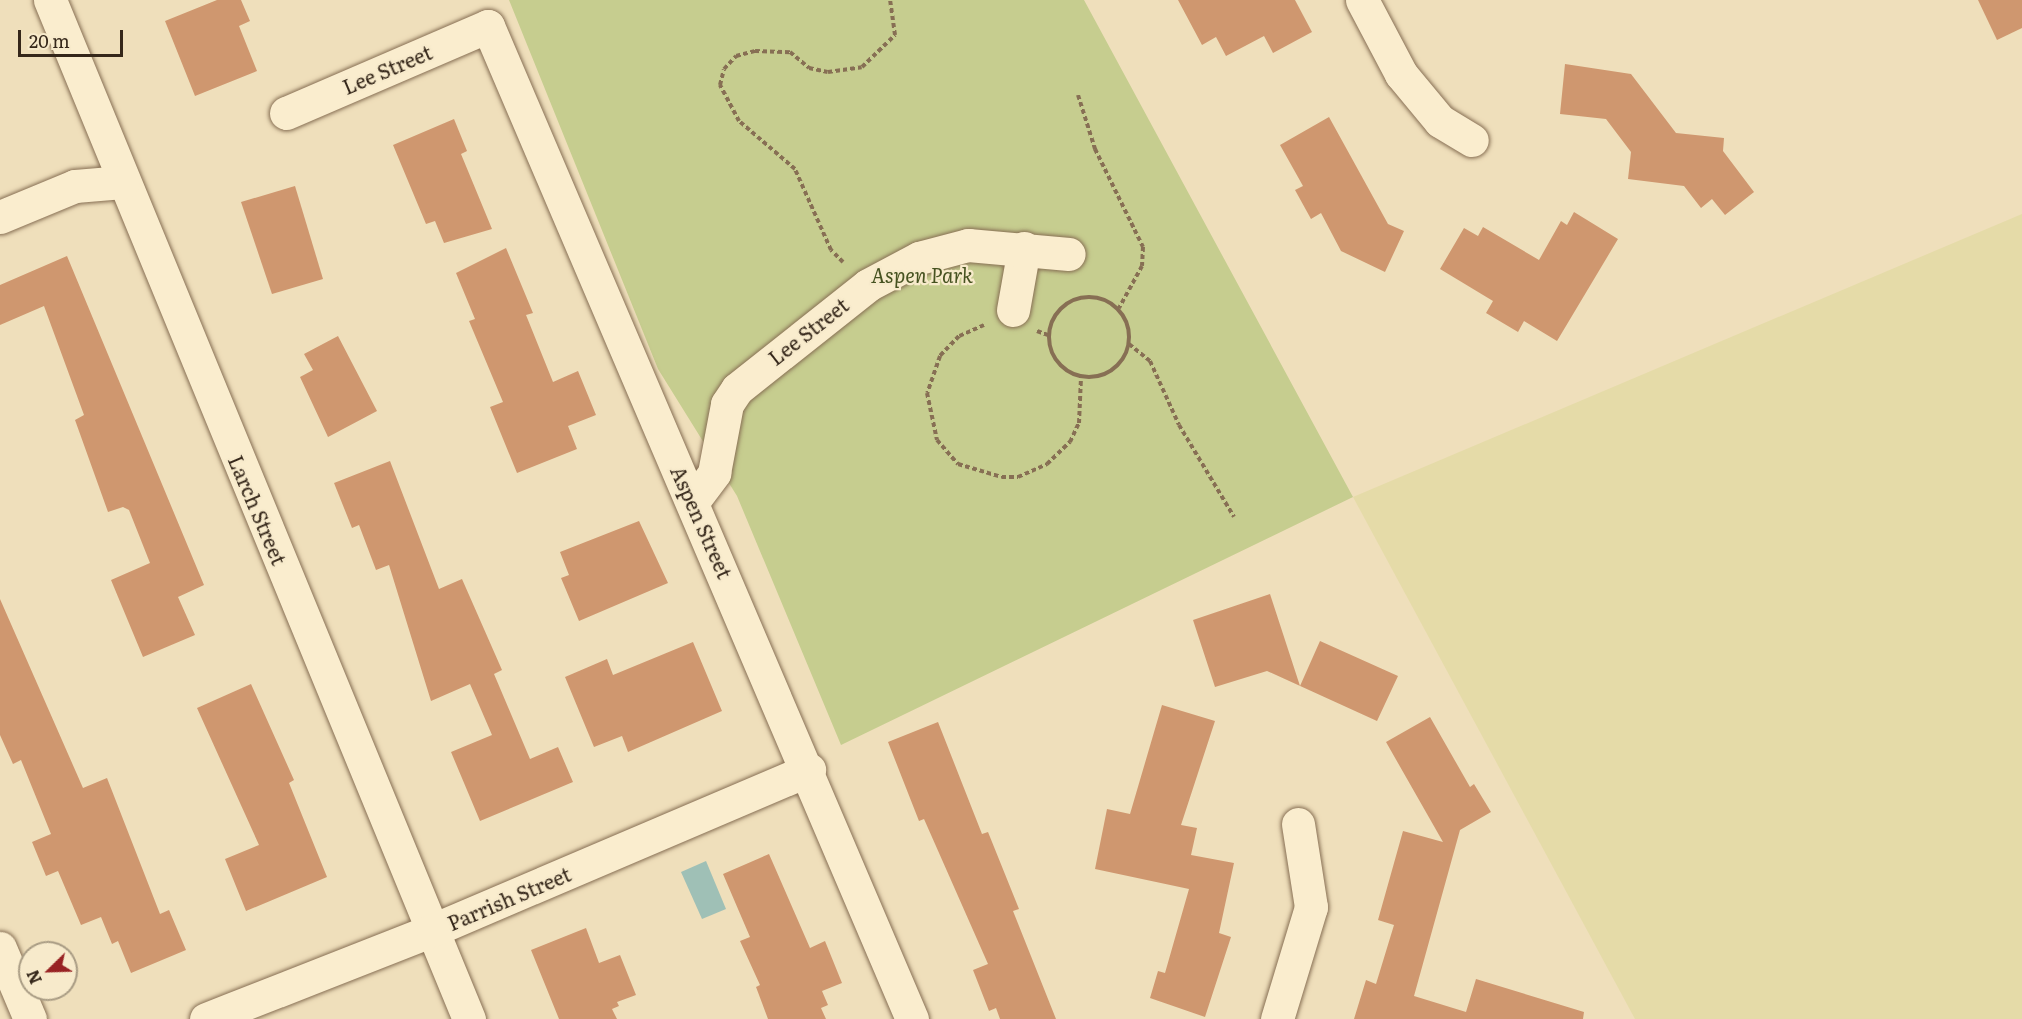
<!DOCTYPE html>
<style>
body{margin:0}
#map{position:relative;width:2022px;height:1019px;overflow:hidden;background:#efdfbb;font-family:Literata,serif}
div>[style]{position:absolute}
.farmland>*{inset:0;background:#e5dba8}
.green>*{inset:0;background:#c6cd8f}
.water>*{inset:0;background:#9fc0b6}
.building>*{inset:0;background:#cf976f}
.path>*{height:4px;margin-top:-2px;transform-origin:0;background:repeating-linear-gradient(90deg,#876f54 0 4.5px,transparent 0 7.5px)}
.path>.ring{margin:-2px;padding:0;box-sizing:content-box;background:none;border:4px solid #876f54;border-radius:50%}
.roads{filter:drop-shadow(0 0 2px #876f54) drop-shadow(0 0 2px #876f54)}
.minor>*{height:33px;margin:-16.5px;padding:0 16.5px;transform-origin:16.5px;border-radius:16.5px;background:#faedce}
span{translate:-50% -50%;white-space:nowrap;text-align:center;line-height:1.15;-webkit-text-stroke:4.5px #f7eacb;paint-order:stroke}
.street-label{font-size:20px;color:#35271a}
.park-label{font-size:20px;color:#465220;font-style:italic}
.north{position:absolute;left:18px;top:941px;width:60px;height:60px;box-sizing:border-box;background:#f7eacb;border:2px solid #a99c84;border-radius:50%;rotate:247deg;font-size:16px;font-weight:700;line-height:24px;text-align:center;color:#35271a}
.north::after{content:'';display:block;margin:auto;width:21px;height:27px;background:#982223;clip-path:polygon(50% 0,100% 100%,50% 72%,0 100%)}
.scale{position:absolute;left:18px;top:30px;width:105px;height:27px;box-sizing:border-box;border:3px solid #35271a;border-top:0;padding-left:8px;font-size:18px;line-height:21px;white-space:nowrap;color:#35271a;-webkit-text-stroke:4px #f7eacb;paint-order:stroke}
</style>
<div id="map">
<div class="farmland">
<i style="clip-path:polygon(2022px 214px,2022px 1019px,1635px 1019px,1353px 497px)"></i>
</div>
<div class="green">
<i style="clip-path:polygon(509px 0,1084px 0,1353px 497px,841px 745px,737px 496px,658px 369px)"></i>
</div>
<div class="water">
<i style="clip-path:polygon(706px 861px,726px 909px,702px 919px,681px 872px)"></i>
</div>
<div class="building">
<i style="clip-path:polygon(217px 0,241px 0,250px 21px,239px 26px,257px 71px,195px 96px,165px 21px)"></i>
<i style="clip-path:polygon(1178px 0,1295px 0,1312px 32px,1273px 53px,1264px 36px,1226px 56px,1216px 37px,1202px 45px)"></i>
<i style="clip-path:polygon(1978px 0,2022px 0,2022px 28px,1997px 40px)"></i>
<i style="clip-path:polygon(1565px 64px,1631px 74px,1676px 133px,1724px 138px,1723px 151px,1754px 192px,1725px 215px,1712px 199px,1701px 208px,1684px 186px,1628px 179px,1631px 152px,1606px 119px,1560px 114px)"></i>
<i style="clip-path:polygon(1329px 117px,1388px 224px,1404px 231px,1385px 272px,1341px 251px,1321px 213px,1311px 219px,1295px 190px,1303px 186px,1280px 145px)"></i>
<i style="clip-path:polygon(454px 119px,467px 151px,461px 154px,492px 229px,444px 243px,435px 221px,426px 224px,393px 145px)"></i>
<i style="clip-path:polygon(295px 186px,323px 279px,272px 294px,241px 202px)"></i>
<i style="clip-path:polygon(1574px 212px,1618px 239px,1557px 341px,1524px 321px,1518px 332px,1486px 313px,1493px 301px,1440px 269px,1464px 228px,1478px 236px,1483px 227px,1539px 260px,1561px 221px,1567px 225px)"></i>
<i style="clip-path:polygon(506px 248px,533px 313px,526px 315px,553px 382px,578px 371px,596px 415px,568px 426px,577px 449px,517px 473px,490px 407px,503px 402px,469px 321px,475px 319px,456px 273px)"></i>
<i style="clip-path:polygon(67px 256px,204px 585px,178px 597px,195px 635px,143px 657px,111px 580px,150px 563px,129px 510px,123px 507px,108px 512px,75px 420px,84px 415px,44px 306px,0 325px,0 285px)"></i>
<i style="clip-path:polygon(338px 336px,377px 411px,328px 437px,300px 377px,313px 370px,304px 354px)"></i>
<i style="clip-path:polygon(390px 461px,439px 589px,462px 579px,502px 670px,494px 674px,530px 759px,558px 747px,573px 782px,480px 821px,451px 752px,492px 735px,470px 684px,431px 701px,389px 565px,376px 570px,359px 525px,352px 528px,334px 483px)"></i>
<i style="clip-path:polygon(639px 521px,668px 583px,579px 621px,561px 578px,569px 575px,560px 552px)"></i>
<i style="clip-path:polygon(1270px 594px,1300px 686px,1320px 641px,1398px 676px,1377px 721px,1267px 671px,1215px 687px,1193px 620px)"></i>
<i style="clip-path:polygon(0 599px,83px 788px,107px 778px,160px 914px,169px 910px,186px 950px,131px 973px,118px 941px,112px 944px,101px 917px,81px 925px,58px 871px,46px 876px,32px 842px,51px 834px,21px 760px,13px 764px,0 735px)"></i>
<i style="clip-path:polygon(693px 642px,722px 711px,628px 752px,622px 736px,594px 747px,565px 677px,607px 659px,613px 675px)"></i>
<i style="clip-path:polygon(251px 684px,294px 780px,289px 783px,327px 877px,246px 911px,225px 859px,259px 845px,197px 708px)"></i>
<i style="clip-path:polygon(1162px 705px,1215px 721px,1181px 825px,1197px 828px,1191px 855px,1234px 863px,1219px 933px,1231px 937px,1205px 1017px,1150px 998px,1158px 971px,1165px 973px,1189px 889px,1095px 869px,1107px 809px,1130px 814px)"></i>
<i style="clip-path:polygon(1430px 717px,1470px 787px,1474px 784px,1491px 812px,1460px 830px,1414px 996px,1466px 1012px,1476px 979px,1584px 1012px,1583px 1019px,1354px 1019px,1366px 980px,1376px 984px,1394px 925px,1378px 920px,1403px 831px,1443px 842px,1386px 742px)"></i>
<i style="clip-path:polygon(938px 722px,982px 834px,988px 832px,1019px 909px,1013px 911px,1056px 1019px,1000px 1019px,996px 1008px,989px 1011px,973px 970px,988px 964px,924px 819px,919px 821px,888px 742px)"></i>
<i style="clip-path:polygon(769px 854px,810px 948px,825px 941px,842px 983px,822px 991px,828px 1005px,821px 1008px,826px 1019px,768px 1019px,756px 987px,760px 985px,740px 941px,750px 937px,723px 874px)"></i>
<i style="clip-path:polygon(586px 928px,599px 963px,620px 955px,636px 995px,617px 1002px,619px 1006px,612px 1009px,617px 1019px,559px 1019px,531px 950px)"></i>
</div>
<div class="path">
<i style="left:1078px;top:95px;width:57px;rotate:72.5deg"></i>
<i style="left:1095px;top:149px;width:109px;rotate:63.9deg"></i>
<i style="left:1143px;top:247px;width:19px;rotate:93deg"></i>
<i style="left:1142px;top:266px;width:48px;rotate:118.7deg"></i>
<i style="left:843px;top:262px;width:17px;rotate:-135deg"></i>
<i style="left:831px;top:250px;width:89px;rotate:-114deg"></i>
<i style="left:795px;top:169px;width:74px;rotate:-139.4deg"></i>
<i style="left:739px;top:121px;width:41px;rotate:-117.8deg"></i>
<i style="left:720px;top:85px;width:16px;rotate:-76deg"></i>
<i style="left:724px;top:69px;width:18px;rotate:-47deg"></i>
<i style="left:736px;top:56px;width:20px;rotate:-15deg"></i>
<i style="left:755px;top:51px;width:35px;rotate:2deg"></i>
<i style="left:790px;top:52px;width:25px;rotate:40deg"></i>
<i style="left:809px;top:68px;width:19px;rotate:12deg"></i>
<i style="left:828px;top:72px;width:34px;rotate:-8deg"></i>
<i style="left:862px;top:67px;width:46px;rotate:-44.1deg"></i>
<i style="left:895px;top:35px;width:35px;rotate:-98deg"></i>
<i class="ring" style="left:1049px;top:297px;width:76px;height:76px"></i>
<i style="left:984px;top:325px;width:27px;rotate:156deg"></i>
<i style="left:959px;top:336px;width:28px;rotate:134deg"></i>
<i style="left:940px;top:356px;width:39px;rotate:109deg"></i>
<i style="left:927px;top:393px;width:48px;rotate:78deg"></i>
<i style="left:937px;top:440px;width:32px;rotate:49deg"></i>
<i style="left:958px;top:464px;width:46px;rotate:16.5deg"></i>
<i style="left:1002px;top:477px;width:16px"></i>
<i style="left:1018px;top:477px;width:32px;rotate:-24deg"></i>
<i style="left:1047px;top:464px;width:32px;rotate:-44deg"></i>
<i style="left:1070px;top:442px;width:21px;rotate:-65deg"></i>
<i style="left:1079px;top:423px;width:46px;rotate:-87.5deg"></i>
<i style="left:1037px;top:331px;width:12px;rotate:20deg"></i>
<i style="left:1129px;top:344px;width:27px;rotate:39deg"></i>
<i style="left:1150px;top:361px;width:70px;rotate:65.6deg"></i>
<i style="left:1179px;top:425px;width:107px;rotate:59.1deg"></i>
</div>
<div class="roads">
<div class="minor">
<i style="left:50px;top:0;width:1102px;rotate:67.65deg"></i>
<i style="left:1362px;top:0;width:84px;rotate:62.2deg"></i>
<i style="left:1401px;top:74px;width:61px;rotate:50.3deg"></i>
<i style="left:1440px;top:121px;width:37px;rotate:31deg"></i>
<i style="left:286px;top:113px;width:220px;rotate:-23.3deg"></i>
<i style="left:488px;top:26px;width:1080px;rotate:66.88deg"></i>
<i style="left:0;top:217px;width:81px;rotate:-22.5deg"></i>
<i style="left:75px;top:186px;width:48px;rotate:-4.8deg"></i>
<i style="left:1013px;top:310px;width:63px;rotate:-79.9deg"></i>
<i style="left:694px;top:500px;width:34px;rotate:-53deg"></i>
<i style="left:714px;top:473px;width:70px;rotate:-79.3deg"></i>
<i style="left:727px;top:404px;width:18px;rotate:-56deg"></i>
<i style="left:737px;top:389px;width:167px;rotate:-38.4deg"></i>
<i style="left:868px;top:285px;width:58px;rotate:-27.9deg"></i>
<i style="left:919px;top:258px;width:51px;rotate:-14.9deg"></i>
<i style="left:968px;top:245px;width:101px;rotate:5.1deg"></i>
<i style="left:0;top:948px;width:77px;rotate:67.1deg"></i>
<i style="left:206px;top:1019px;width:244px;rotate:-21.4deg"></i>
<i style="left:433px;top:930px;width:409px;rotate:-23.1deg"></i>
<i style="left:1277px;top:1019px;width:117px;rotate:-73.1deg"></i>
<i style="left:1311px;top:907px;width:84px;rotate:-98.9deg"></i>
</div>
</div>
<div class="street-label">
<span style="left:387px;top:69px;rotate:-23deg">Lee Street</span>
<span style="left:808px;top:331px;rotate:-38deg">Lee Street</span>
<span style="left:258px;top:510px;rotate:67deg">Larch Street</span>
<span style="left:702px;top:522px;rotate:66deg">Aspen Street</span>
<span style="left:509px;top:898px;rotate:-23deg">Parrish Street</span>
</div>
<div class="park-label">
<span style="left:922px;top:274px">Aspen Park</span>
</div>
<div class="north">N</div>
<div class="scale">20 m</div>
</div>
